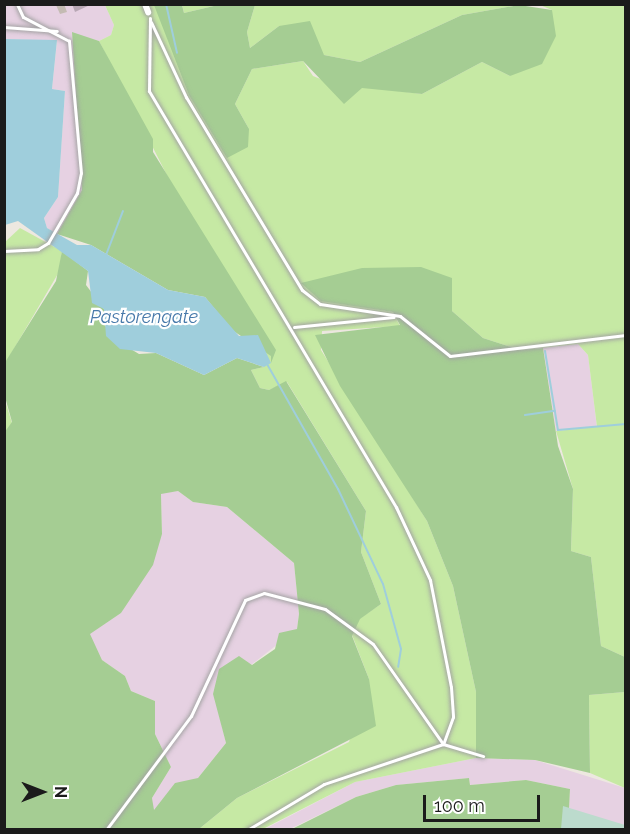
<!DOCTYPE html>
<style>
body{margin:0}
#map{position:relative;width:630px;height:834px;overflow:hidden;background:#ede8e0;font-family:Raleway,sans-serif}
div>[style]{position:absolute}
.industrial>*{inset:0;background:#e6d1e2}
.grass>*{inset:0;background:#c6e9a4}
.forest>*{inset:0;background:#a5cd93}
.wetland>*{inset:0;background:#bcdbcd}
.water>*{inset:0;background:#9fcedc}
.shadow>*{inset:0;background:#0003}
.stream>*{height:2px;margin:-1px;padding:0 1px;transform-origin:1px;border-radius:1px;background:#9fcedc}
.building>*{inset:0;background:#c4bbb3}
.roads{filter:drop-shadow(0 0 2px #a2a2a2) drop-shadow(0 0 2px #a2a2a2)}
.service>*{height:3px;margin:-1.5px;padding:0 1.5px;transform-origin:1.5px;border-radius:1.5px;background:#fff}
.minor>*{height:6px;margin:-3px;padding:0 3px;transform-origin:3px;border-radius:3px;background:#fff}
span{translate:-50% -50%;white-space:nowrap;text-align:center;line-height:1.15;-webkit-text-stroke:4.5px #fff;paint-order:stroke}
.water-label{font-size:18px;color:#4779aa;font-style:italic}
.frame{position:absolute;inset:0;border:6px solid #1b1b1b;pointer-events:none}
.north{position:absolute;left:12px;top:762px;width:60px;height:60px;-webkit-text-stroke:4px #fff;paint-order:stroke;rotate:90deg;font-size:16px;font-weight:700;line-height:24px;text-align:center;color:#1b1b1b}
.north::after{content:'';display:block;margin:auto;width:21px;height:27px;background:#1b1b1b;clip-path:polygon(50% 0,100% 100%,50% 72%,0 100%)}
.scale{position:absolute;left:423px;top:795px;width:117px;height:27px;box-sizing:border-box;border:3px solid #1b1b1b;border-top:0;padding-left:8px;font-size:18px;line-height:21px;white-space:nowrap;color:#1b1b1b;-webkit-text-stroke:4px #fff;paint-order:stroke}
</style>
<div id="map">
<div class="industrial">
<i style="clip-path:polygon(5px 5px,105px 5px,114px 25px,111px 35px,99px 41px,72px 33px,82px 190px,57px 234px,47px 228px,44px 218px,58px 197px,65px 91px,52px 89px,57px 41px,5px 39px)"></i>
<i style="clip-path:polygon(578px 344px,588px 355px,597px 428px,556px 431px,543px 348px)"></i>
<i style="clip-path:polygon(178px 491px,193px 502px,227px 507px,294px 563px,299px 614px,297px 629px,214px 694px,226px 743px,198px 778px,153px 811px,152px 798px,171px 767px,155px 734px,155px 701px,131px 691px,125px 676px,102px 660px,89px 634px,121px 613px,162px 534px,161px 493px)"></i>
<i style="clip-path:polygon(476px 758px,535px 760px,625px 788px,625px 829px,568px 829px,570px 789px,526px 780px,470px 785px,469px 778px,396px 785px,356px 797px,290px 829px,263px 830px,355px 782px)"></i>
</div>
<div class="grass">
<i style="clip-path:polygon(182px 4px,218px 5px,184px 13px)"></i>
<i style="clip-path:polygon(105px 5px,154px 5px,249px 129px,235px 104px,252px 69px,303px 61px,313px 76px,328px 82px,422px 94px,482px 62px,510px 76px,552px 10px,540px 5px,625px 5px,625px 657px,601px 646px,591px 557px,571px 551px,573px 489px,556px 431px,597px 427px,588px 355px,578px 344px,520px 350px,483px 338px,452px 311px,359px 306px,393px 312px,400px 326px,322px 331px,321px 350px,427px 521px,453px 586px,476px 692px,476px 758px,355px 782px,263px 829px,199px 829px,237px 798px,349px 742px,369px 679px,352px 635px,359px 619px,381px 604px,361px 552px,366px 511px,287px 382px,269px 390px,260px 388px,251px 370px,264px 367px,99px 41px,111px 35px,114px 25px)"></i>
<i style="clip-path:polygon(255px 5px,519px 5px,462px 15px,360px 62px,324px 55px,279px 26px,250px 48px,247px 32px)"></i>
<i style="clip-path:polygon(20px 228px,62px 251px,59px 272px,5px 364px,5px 242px)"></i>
<i style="clip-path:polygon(4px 397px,12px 423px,5px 433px,4px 433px)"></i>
<i style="clip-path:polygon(625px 692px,625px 788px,590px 773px,589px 695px)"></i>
</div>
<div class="forest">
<i style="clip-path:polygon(154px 5px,182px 5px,184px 13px,218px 5px,255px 5px,247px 32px,250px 48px,279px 26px,310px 21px,324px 55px,360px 62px,462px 15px,519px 5px,552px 10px,556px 36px,542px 64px,510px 76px,482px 62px,422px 94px,362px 88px,344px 104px,303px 61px,252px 69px,235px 104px,249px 129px,248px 147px,227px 158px,189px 95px)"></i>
<i style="clip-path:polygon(72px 32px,99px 41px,153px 139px,153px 152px,276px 350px,271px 363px,271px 356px,232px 330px,205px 297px,168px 290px,91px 245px,57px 234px,82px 190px)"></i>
<i style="clip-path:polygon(evenodd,62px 251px,88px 271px,86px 285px,104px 309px,104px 324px,114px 339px,139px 354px,156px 353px,204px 375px,237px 358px,264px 367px,251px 370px,260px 388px,269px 390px,286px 381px,366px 511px,361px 552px,381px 604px,360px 619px,352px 636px,369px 679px,376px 726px,237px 798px,199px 829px,5px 829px,4px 433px,12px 422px,5px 397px,4px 364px,56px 281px,62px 251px,178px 491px,193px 502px,227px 507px,294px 563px,299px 614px,297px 629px,279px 633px,275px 649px,252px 665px,239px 656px,219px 669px,213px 694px,226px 743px,198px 778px,175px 783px,154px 810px,152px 798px,171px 767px,155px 734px,155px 701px,131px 691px,125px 676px,102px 660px,90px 634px,121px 613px,153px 565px,162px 534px,161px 494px,178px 491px)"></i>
<i style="clip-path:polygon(421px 267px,452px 278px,452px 311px,483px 338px,520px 350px,543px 348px,558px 446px,573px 489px,571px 551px,591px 557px,601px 646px,625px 657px,625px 692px,589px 695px,590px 773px,535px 760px,476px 758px,476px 692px,453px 586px,427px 521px,340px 386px,315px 335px,400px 325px,393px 312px,321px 301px,301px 283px,362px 268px)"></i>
<i style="clip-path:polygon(469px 778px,470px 785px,526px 780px,570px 789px,568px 829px,290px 830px,356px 797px,396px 785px)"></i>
</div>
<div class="wetland">
<i style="clip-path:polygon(563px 806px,625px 825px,625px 829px,561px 829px)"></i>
</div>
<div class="water">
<i style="clip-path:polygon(5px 39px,57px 40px,52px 89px,65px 91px,58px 197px,44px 218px,47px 228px,77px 245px,91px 245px,168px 290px,205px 297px,239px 336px,258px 335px,271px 363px,264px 367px,237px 358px,204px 375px,156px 353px,120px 349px,106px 336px,104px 309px,92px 303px,88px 271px,18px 221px,5px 225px)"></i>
</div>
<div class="shadow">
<i style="clip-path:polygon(72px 4px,92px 4px,75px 12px)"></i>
</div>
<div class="stream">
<i style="left:166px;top:4px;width:50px;rotate:77.3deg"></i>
<i style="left:106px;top:255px;width:47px;rotate:-68.9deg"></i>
<i style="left:545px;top:351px;width:80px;rotate:80.7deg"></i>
<i style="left:558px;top:430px;width:68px;rotate:-5deg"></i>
<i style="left:267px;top:364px;width:144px;rotate:60.4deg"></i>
<i style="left:338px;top:489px;width:105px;rotate:64.7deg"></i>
<i style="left:383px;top:584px;width:67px;rotate:74.5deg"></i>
<i style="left:401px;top:649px;width:18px;rotate:99deg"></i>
<i style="left:525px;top:415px;width:30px;rotate:-8deg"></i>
</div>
<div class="building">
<i style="clip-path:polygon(64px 4px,67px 12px,60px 14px,56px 5px)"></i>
</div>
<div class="roads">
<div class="service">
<i style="left:150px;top:18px;width:73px;rotate:90.8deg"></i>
<i style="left:149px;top:91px;width:484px;rotate:59.3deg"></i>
<i style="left:396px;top:507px;width:81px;rotate:65deg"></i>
<i style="left:430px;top:580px;width:109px;rotate:78.9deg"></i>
<i style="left:451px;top:687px;width:30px;rotate:86deg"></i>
<i style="left:453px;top:717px;width:29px;rotate:110deg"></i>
<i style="left:443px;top:744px;width:126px;rotate:161.4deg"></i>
<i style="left:324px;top:784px;width:90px;rotate:149.1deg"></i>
<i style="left:151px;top:22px;width:83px;rotate:65deg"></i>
<i style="left:186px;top:97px;width:225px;rotate:59deg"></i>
<i style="left:302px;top:290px;width:23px;rotate:38deg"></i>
<i style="left:320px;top:304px;width:81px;rotate:8.5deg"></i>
<i style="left:4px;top:27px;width:53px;rotate:4.3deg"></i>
<i style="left:4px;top:251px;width:34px;rotate:-3deg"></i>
<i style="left:38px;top:249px;width:12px;rotate:-31deg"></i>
<i style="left:48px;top:243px;width:58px;rotate:-59.9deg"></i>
<i style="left:77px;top:193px;width:20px;rotate:-79deg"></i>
<i style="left:81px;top:173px;width:133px;rotate:-95.2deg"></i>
<i style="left:69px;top:41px;width:52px;rotate:-152.4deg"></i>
<i style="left:23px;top:17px;width:14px;rotate:-115deg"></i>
<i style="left:400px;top:316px;width:64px;rotate:38.7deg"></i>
<i style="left:450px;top:356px;width:177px;rotate:-6.8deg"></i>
<i style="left:294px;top:327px;width:100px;rotate:-5.7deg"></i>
<i style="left:106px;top:830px;width:142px;rotate:-53.3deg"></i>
<i style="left:191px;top:716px;width:128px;rotate:-65deg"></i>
<i style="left:245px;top:600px;width:20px;rotate:-20deg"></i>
<i style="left:264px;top:593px;width:63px;rotate:14.7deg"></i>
<i style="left:325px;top:609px;width:59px;rotate:36.1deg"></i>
<i style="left:373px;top:644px;width:122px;rotate:55deg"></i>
<i style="left:443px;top:744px;width:42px;rotate:16.7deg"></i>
</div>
<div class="minor">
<i style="left:145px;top:4px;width:9px;rotate:69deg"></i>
</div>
</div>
<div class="water-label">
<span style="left:144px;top:317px">Pastorengate</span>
</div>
<div class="frame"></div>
<div class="north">N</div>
<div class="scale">100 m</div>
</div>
